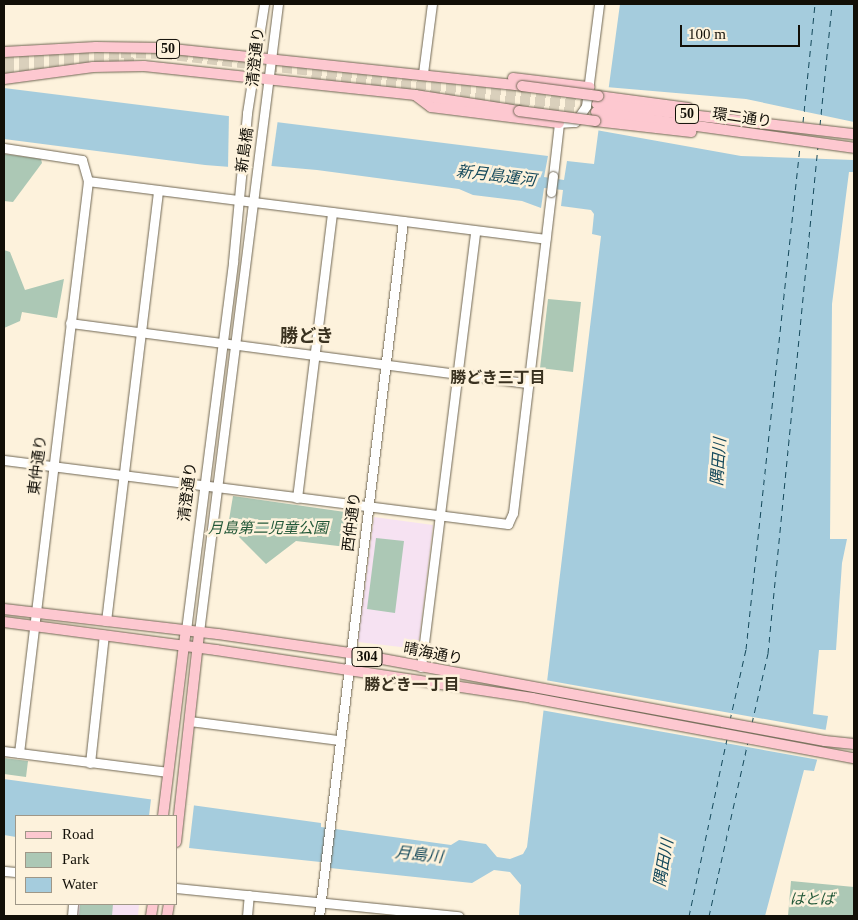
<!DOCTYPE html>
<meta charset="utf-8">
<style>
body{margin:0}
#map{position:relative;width:858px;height:920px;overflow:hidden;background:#fdf2dc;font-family:"Times New Roman","Noto Sans JP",serif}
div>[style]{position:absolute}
.education>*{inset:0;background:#f6e2f2}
.green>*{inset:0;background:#acc8b5}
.water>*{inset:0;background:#a5ccdd}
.pier>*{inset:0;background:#fdf2dc}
.ferry>*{height:1px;margin-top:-0.5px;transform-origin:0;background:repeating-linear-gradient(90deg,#15495b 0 6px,transparent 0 11px)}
.major-tunnel>*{height:10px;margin-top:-5px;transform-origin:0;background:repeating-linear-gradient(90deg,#dad0bc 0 10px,transparent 0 15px)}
.roads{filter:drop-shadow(0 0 1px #6f6653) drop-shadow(0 0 1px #6f6653)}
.minor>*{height:9px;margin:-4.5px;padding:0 4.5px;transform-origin:4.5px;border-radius:4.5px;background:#fff}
.major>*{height:10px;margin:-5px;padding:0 5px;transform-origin:5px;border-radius:5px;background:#fdc8d0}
.bridges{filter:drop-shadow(0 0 1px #6f6653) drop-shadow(0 0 1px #6f6653)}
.minor-bridge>*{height:9px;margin:-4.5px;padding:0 4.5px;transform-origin:4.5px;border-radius:4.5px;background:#fff}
.major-bridge>*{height:10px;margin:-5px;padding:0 5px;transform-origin:5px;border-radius:5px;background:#fdc8d0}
span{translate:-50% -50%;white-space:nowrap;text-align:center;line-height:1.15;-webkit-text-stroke:5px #fdf2dc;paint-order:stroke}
.shield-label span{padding:1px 4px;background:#fdf2dc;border:1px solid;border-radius:4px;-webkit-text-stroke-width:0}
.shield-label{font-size:14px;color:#120f07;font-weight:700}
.street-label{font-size:15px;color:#120f07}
.park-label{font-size:15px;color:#235838;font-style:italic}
.water-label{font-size:16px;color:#15495b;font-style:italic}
.neighbourhood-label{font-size:16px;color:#3a3220;font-weight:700}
.quarter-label{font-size:18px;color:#3a3220;font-weight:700}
.frame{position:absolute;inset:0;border:5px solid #120f07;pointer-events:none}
.legend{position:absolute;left:15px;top:815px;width:162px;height:90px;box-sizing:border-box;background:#fdf2dc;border:1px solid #9f9787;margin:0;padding:6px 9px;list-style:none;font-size:15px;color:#120f07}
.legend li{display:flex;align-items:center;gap:10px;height:25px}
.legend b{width:25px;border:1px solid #9f9787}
.scale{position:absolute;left:680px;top:25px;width:120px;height:22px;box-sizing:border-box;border:2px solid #120f07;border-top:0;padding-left:6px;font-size:15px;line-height:18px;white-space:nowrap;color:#120f07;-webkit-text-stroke:4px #fdf2dc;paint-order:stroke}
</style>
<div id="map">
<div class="education">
<i style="clip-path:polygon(374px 517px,433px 525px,418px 649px,358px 642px)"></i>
<i style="clip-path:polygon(77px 904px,139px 904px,138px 916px,75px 916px)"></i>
</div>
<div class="green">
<i style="clip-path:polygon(4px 154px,41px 159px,42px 163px,13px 202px,4px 201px)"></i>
<i style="clip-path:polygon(4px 250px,10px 252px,25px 290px,64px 279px,57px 318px,22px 312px,20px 321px,4px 328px)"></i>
<i style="clip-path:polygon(548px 299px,581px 302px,573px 372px,540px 368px)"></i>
<i style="clip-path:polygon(233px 496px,359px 514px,355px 548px,296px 541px,266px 564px,228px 526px)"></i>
<i style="clip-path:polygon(376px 538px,404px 541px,395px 613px,367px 609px)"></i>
<i style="clip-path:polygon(4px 758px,28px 761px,26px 777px,4px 774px)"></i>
<i style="clip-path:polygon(791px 881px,854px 887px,853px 916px,788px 916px)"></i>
<i style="clip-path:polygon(80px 904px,113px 904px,112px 916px,79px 916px)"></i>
</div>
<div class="water">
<i style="clip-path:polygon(620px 4px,854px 4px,854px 172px,849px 172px,832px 304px,830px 539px,847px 539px,842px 563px,836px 650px,819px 650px,813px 714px,828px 716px,826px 728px,814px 771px,804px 770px,765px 916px,519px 916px,521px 885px,510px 872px,494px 870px,472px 883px,330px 868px,330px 863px,189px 848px,176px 816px,16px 816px,16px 837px,4px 835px,4px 779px,321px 823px,321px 827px,451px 845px,459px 840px,486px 844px,497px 857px,510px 859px,523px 854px,527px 847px,601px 236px,592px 234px,594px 214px,591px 210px,561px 206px,563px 190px,544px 188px,541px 208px,522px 201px,473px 195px,459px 189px,317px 170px,260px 165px,243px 168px,205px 165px,4px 139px,4px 88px,548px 156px,544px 177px,564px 180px,567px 161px,594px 164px,600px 119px,605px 115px)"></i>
</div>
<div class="pier">
<i style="clip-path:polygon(606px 87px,746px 99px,854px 122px,854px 160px,741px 156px,596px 130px,597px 118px,603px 115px)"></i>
<i style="clip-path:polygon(229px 112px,278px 119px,271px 169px,228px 169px)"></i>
<i style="clip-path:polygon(545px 680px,826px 730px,819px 760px,541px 710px)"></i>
<i style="clip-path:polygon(151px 799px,194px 805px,188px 857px,176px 855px,176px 816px,149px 816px)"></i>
</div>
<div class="ferry">
<i style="left:803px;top:122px;width:119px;rotate:-84.2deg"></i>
<i style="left:820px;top:125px;width:122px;rotate:-84.3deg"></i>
<i style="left:730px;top:720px;width:73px;rotate:-77.3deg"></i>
<i style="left:746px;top:649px;width:506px;rotate:-83.87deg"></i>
<i style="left:752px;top:723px;width:72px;rotate:-77.1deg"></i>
<i style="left:768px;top:653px;width:509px;rotate:-84.37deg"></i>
<i style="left:689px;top:916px;width:181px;rotate:-77.9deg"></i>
<i style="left:709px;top:916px;width:178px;rotate:-77.4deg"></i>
</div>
<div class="major-tunnel">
<i style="left:4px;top:62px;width:117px;rotate:-4.4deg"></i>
<i style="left:121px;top:53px;width:42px;rotate:1.4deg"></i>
<i style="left:163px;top:54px;width:434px;rotate:6.5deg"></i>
<i style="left:4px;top:70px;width:131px;rotate:-3.5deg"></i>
<i style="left:311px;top:79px;width:287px;rotate:6.6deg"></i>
</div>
<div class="roads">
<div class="minor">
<i style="left:423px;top:73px;width:70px;rotate:-82.6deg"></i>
<i style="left:4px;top:148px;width:79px;rotate:8.7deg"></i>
<i style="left:82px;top:160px;width:22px;rotate:74deg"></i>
<i style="left:88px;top:181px;width:576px;rotate:96.88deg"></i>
<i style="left:553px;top:176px;width:53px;rotate:-83.5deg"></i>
<i style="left:559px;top:123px;width:16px;rotate:-4deg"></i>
<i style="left:575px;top:122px;width:19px;rotate:-55deg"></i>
<i style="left:586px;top:106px;width:103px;rotate:-82.7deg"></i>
<i style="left:88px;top:181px;width:461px;rotate:7.2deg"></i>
<i style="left:70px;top:323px;width:462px;rotate:7.5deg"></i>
<i style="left:4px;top:460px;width:508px;rotate:7.24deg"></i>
<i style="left:508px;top:524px;width:12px;rotate:-66deg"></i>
<i style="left:513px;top:513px;width:323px;rotate:-83.2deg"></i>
<i style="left:297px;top:498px;width:288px;rotate:-83deg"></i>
<i style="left:106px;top:621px;width:434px;rotate:-83.1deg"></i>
<i style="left:186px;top:630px;width:371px;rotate:-82.7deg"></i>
<i style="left:233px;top:262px;width:150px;rotate:-84.6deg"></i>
<i style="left:247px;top:113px;width:110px;rotate:-81.1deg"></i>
<i style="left:199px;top:632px;width:633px;rotate:-82.83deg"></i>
<i style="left:421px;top:667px;width:439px;rotate:-82.9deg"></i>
<i style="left:190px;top:721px;width:150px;rotate:7.3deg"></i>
<i style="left:4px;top:751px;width:165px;rotate:7.3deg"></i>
<i style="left:90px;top:763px;width:129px;rotate:-83.8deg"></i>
<i style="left:4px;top:871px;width:12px;rotate:5deg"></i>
<i style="left:176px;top:888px;width:284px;rotate:5.7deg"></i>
<i style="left:72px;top:916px;width:12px;rotate:-85deg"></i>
<i style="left:247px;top:916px;width:21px;rotate:-85deg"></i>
<i style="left:319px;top:916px;width:700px;rotate:-83.11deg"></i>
</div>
<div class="major">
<i style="left:4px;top:52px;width:92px;rotate:-3.1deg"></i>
<i style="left:96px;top:47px;width:67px;rotate:0.9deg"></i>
<i style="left:163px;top:48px;width:361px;rotate:6deg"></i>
<i style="left:513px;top:78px;width:77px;rotate:6.8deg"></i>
<i style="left:4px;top:79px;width:90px;rotate:-7.7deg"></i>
<i style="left:93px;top:67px;width:51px;rotate:-1.1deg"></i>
<i style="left:144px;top:66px;width:273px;rotate:6.1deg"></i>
<i style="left:415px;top:95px;width:105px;rotate:8.7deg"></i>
<i style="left:415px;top:95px;width:20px;rotate:37deg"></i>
<i style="left:431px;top:107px;width:129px;rotate:7.1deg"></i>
<i style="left:598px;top:96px;width:91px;rotate:7.6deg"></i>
<i style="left:597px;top:104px;width:259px;rotate:6.7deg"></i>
<i style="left:596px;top:112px;width:260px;rotate:7.9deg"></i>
<i style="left:595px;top:121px;width:97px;rotate:6.5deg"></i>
<i style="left:4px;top:609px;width:215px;rotate:6.7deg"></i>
<i style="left:218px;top:634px;width:133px;rotate:8.2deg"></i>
<i style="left:350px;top:653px;width:483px;rotate:10.5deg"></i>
<i style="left:825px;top:741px;width:29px;rotate:6deg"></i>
<i style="left:4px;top:622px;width:214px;rotate:7.5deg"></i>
<i style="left:216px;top:650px;width:320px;rotate:8.6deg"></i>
<i style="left:532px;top:698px;width:328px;rotate:10.6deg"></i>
<i style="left:163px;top:816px;width:187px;rotate:-83deg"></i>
<i style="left:176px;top:842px;width:211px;rotate:-83.7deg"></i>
<i style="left:151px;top:916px;width:12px;rotate:-81deg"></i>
<i style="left:167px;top:916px;width:12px;rotate:-81deg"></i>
</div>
</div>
<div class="bridges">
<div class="minor-bridge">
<i style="left:551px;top:192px;width:16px;rotate:-83deg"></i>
</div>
<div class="major-bridge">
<i style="left:522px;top:86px;width:77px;rotate:7.5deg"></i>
<i style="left:519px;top:111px;width:77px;rotate:7.5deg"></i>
</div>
</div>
<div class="shield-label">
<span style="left:168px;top:49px">50</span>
<span style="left:687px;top:114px">50</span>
<span style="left:367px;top:657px">304</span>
</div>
<div class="street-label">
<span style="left:256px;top:57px;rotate:-84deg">清澄通り</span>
<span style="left:742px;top:118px;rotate:8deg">環二通り</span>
<span style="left:245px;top:150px;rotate:-82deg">新島橋</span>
<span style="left:38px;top:465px;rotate:-83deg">東仲通り</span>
<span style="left:188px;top:492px;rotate:-83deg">清澄通り</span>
<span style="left:352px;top:522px;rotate:-83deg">西仲通り</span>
<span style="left:433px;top:654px;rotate:11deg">晴海通り</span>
</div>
<div class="park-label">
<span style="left:268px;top:529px">月島第二児童公園</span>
<span style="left:812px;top:900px">はとば</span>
</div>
<div class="water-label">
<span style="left:496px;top:176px;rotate:7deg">新月島運河</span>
<span style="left:719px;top:462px;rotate:-86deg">隅田川</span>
<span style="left:419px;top:855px;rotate:6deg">月島川</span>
<span style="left:664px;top:863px;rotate:-80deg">隅田川</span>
</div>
<div class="neighbourhood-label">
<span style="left:498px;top:378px">勝どき三丁目</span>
<span style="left:412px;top:685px">勝どき一丁目</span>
</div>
<div class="quarter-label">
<span style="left:307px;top:336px">勝どき</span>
</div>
<div class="frame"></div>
<ul class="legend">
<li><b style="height:6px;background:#fdc8d0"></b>Road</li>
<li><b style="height:14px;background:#acc8b5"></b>Park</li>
<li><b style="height:14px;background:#a5ccdd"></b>Water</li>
</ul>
<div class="scale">100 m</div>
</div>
